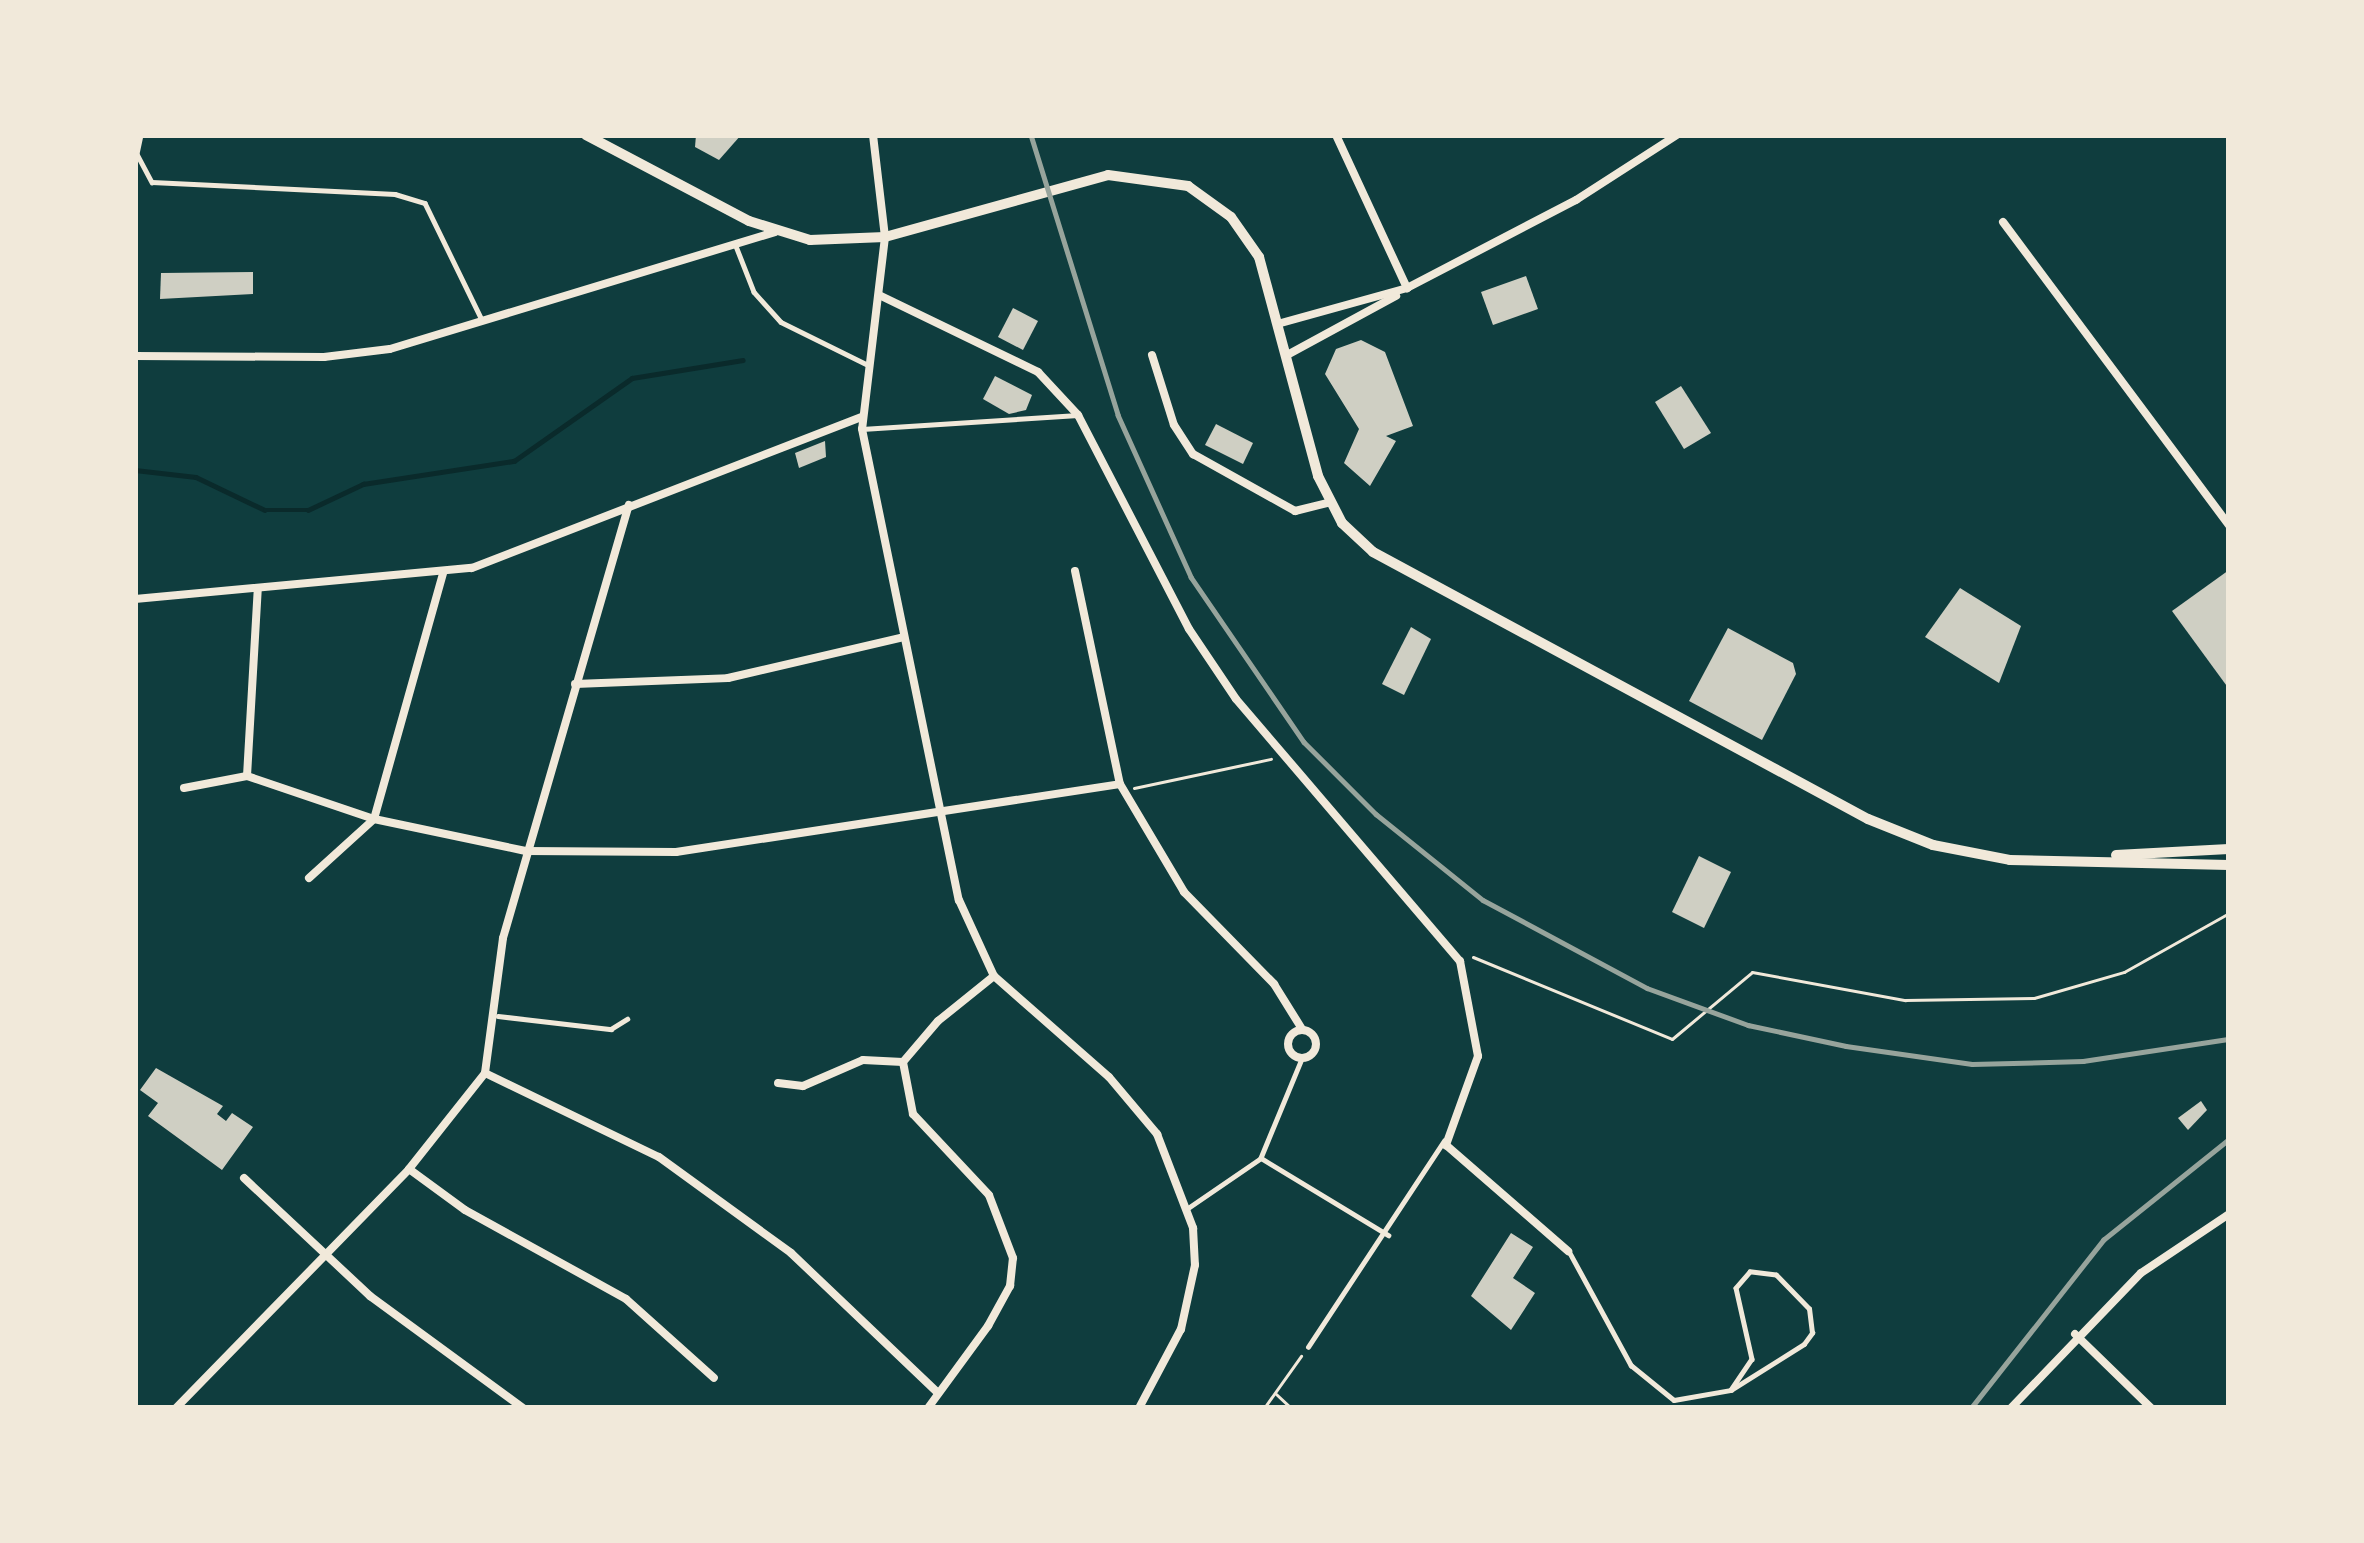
<!DOCTYPE html>
<style>
body{margin:0}
#map{position:relative;width:2364px;height:1543px;overflow:hidden;background:#0f3d3e;font-family:Poppins,sans-serif}
div>[style]{position:absolute}
.stream>*{height:4.5px;margin:-2.25px;padding:0 2.25px;transform-origin:2.25px;border-radius:2.25px;background:#0a2a2b}
.building>*{inset:0;background:#cfcfc3}
.path>*{height:3px;margin:-1.5px;padding:0 1.5px;transform-origin:1.5px;border-radius:1.5px;background:#f1e9da}
.service>*{height:4.5px;margin:-2.25px;padding:0 2.25px;transform-origin:2.25px;border-radius:2.25px;background:#f1e9da}
.minor>*{height:8px;margin:-4px;padding:0 4px;transform-origin:4px;border-radius:4px;background:#f1e9da}
.minor>.ring{margin:-4px;padding:0;box-sizing:content-box;background:none;border:8px solid #f1e9da;border-radius:50%}
.secondary>*{height:10px;margin:-5px;padding:0 5px;transform-origin:5px;border-radius:5px;background:#f1e9da}
.rail>*{height:4.5px;margin:-2.25px;padding:0 2.25px;transform-origin:2.25px;border-radius:2.25px;background:#97a49c}
span{translate:-50% -50%;white-space:nowrap;text-align:center;line-height:1.15;-webkit-text-stroke:12px #f1e9da;paint-order:stroke}
.frame{position:absolute;inset:0;border:138px solid #f1e9da;pointer-events:none}
</style>
<div id="map">
<div class="stream">
<i style="left:135px;top:470px;width:61px;rotate:6.5deg"></i>
<i style="left:196px;top:477px;width:76px;rotate:25.6deg"></i>
<i style="left:265px;top:510px;width:43px"></i>
<i style="left:308px;top:510px;width:61px;rotate:-25.3deg"></i>
<i style="left:363px;top:484px;width:153px;rotate:-8.7deg"></i>
<i style="left:514px;top:461px;width:144px;rotate:-35.1deg"></i>
<i style="left:632px;top:378px;width:112px;rotate:-9.2deg"></i>
</div>
<div class="building">
<i style="clip-path:polygon(696px 135px,741px 135px,719px 160px,695px 147px)"></i>
<i style="clip-path:polygon(253px 272px,253px 294px,160px 299px,161px 273px)"></i>
<i style="clip-path:polygon(1526px 276px,1538px 309px,1493px 325px,1481px 292px)"></i>
<i style="clip-path:polygon(1013px 308px,1038px 321px,1023px 350px,998px 337px)"></i>
<i style="clip-path:polygon(1361px 340px,1385px 352px,1413px 426px,1386px 436px,1396px 441px,1370px 486px,1344px 463px,1359px 429px,1325px 374px,1336px 349px)"></i>
<i style="clip-path:polygon(995px 376px,1032px 395px,1026px 410px,1009px 414px,983px 399px)"></i>
<i style="clip-path:polygon(1681px 386px,1711px 433px,1684px 449px,1655px 402px)"></i>
<i style="clip-path:polygon(1216px 424px,1253px 443px,1243px 464px,1205px 445px)"></i>
<i style="clip-path:polygon(825px 441px,826px 457px,799px 468px,795px 453px)"></i>
<i style="clip-path:polygon(2229px 570px,2229px 689px,2172px 611px)"></i>
<i style="clip-path:polygon(1960px 588px,2021px 626px,1999px 683px,1925px 637px)"></i>
<i style="clip-path:polygon(1411px 627px,1431px 639px,1404px 695px,1382px 684px)"></i>
<i style="clip-path:polygon(1728px 628px,1793px 663px,1796px 674px,1762px 740px,1689px 701px)"></i>
<i style="clip-path:polygon(1699px 856px,1731px 872px,1704px 928px,1672px 912px)"></i>
<i style="clip-path:polygon(156px 1068px,223px 1106px,217px 1114px,226px 1121px,232px 1113px,253px 1127px,222px 1170px,148px 1116px,158px 1103px,140px 1090px)"></i>
<i style="clip-path:polygon(2201px 1101px,2207px 1110px,2188px 1130px,2178px 1118px)"></i>
<i style="clip-path:polygon(1511px 1233px,1533px 1247px,1513px 1278px,1535px 1293px,1511px 1330px,1471px 1296px)"></i>
</div>
<div class="path">
<i style="left:1134px;top:788px;width:140px;rotate:-12deg"></i>
<i style="left:1473px;top:957px;width:215px;rotate:22.4deg"></i>
<i style="left:1672px;top:1039px;width:104px;rotate:-39.9deg"></i>
<i style="left:1752px;top:972px;width:156px;rotate:10.4deg"></i>
<i style="left:1905px;top:1000px;width:129px;rotate:-0.9deg"></i>
<i style="left:2034px;top:998px;width:94px;rotate:-16.1deg"></i>
<i style="left:2124px;top:972px;width:120px;rotate:-29.3deg"></i>
<i style="left:1276px;top:1394px;width:21px;rotate:43deg"></i>
<i style="left:1264px;top:1408px;width:64px;rotate:-54.6deg"></i>
</div>
<div class="service">
<i style="left:141px;top:135px;width:19px;rotate:102deg"></i>
<i style="left:137px;top:154px;width:32px;rotate:62deg"></i>
<i style="left:152px;top:182px;width:243px;rotate:2.8deg"></i>
<i style="left:395px;top:194px;width:31px;rotate:17deg"></i>
<i style="left:425px;top:203px;width:130px;rotate:64deg"></i>
<i style="left:736px;top:246px;width:49px;rotate:68.6deg"></i>
<i style="left:754px;top:292px;width:40px;rotate:48deg"></i>
<i style="left:781px;top:322px;width:95px;rotate:26.3deg"></i>
<i style="left:862px;top:429px;width:216px;rotate:-3.7deg"></i>
<i style="left:498px;top:1016px;width:114px;rotate:6.6deg"></i>
<i style="left:611px;top:1029px;width:19px;rotate:-32deg"></i>
<i style="left:1302px;top:1059px;width:107px;rotate:112.5deg"></i>
<i style="left:1261px;top:1158px;width:149px;rotate:31.2deg"></i>
<i style="left:1188px;top:1208px;width:88px;rotate:-34.4deg"></i>
<i style="left:1570px;top:1253px;width:128px;rotate:61.4deg"></i>
<i style="left:1631px;top:1365px;width:55px;rotate:39.1deg"></i>
<i style="left:1674px;top:1400px;width:58px;rotate:-10deg"></i>
<i style="left:1731px;top:1390px;width:86px;rotate:-32.2deg"></i>
<i style="left:1804px;top:1344px;width:14px;rotate:-54deg"></i>
<i style="left:1812px;top:1333px;width:24px;rotate:-97deg"></i>
<i style="left:1809px;top:1309px;width:47px;rotate:-134.1deg"></i>
<i style="left:1776px;top:1275px;width:26px;rotate:-173deg"></i>
<i style="left:1750px;top:1272px;width:21px;rotate:131deg"></i>
<i style="left:1736px;top:1288px;width:73px;rotate:77.3deg"></i>
<i style="left:1752px;top:1359px;width:37px;rotate:124deg"></i>
<i style="left:1308px;top:1347px;width:247px;rotate:-56.6deg"></i>
</div>
<div class="minor">
<i style="left:873px;top:135px;width:103px;rotate:83.3deg"></i>
<i style="left:885px;top:237px;width:193px;rotate:96.8deg"></i>
<i style="left:862px;top:429px;width:481px;rotate:78.4deg"></i>
<i style="left:959px;top:900px;width:84px;rotate:65.3deg"></i>
<i style="left:994px;top:976px;width:153px;rotate:41.3deg"></i>
<i style="left:1109px;top:1077px;width:75px;rotate:49.9deg"></i>
<i style="left:1157px;top:1134px;width:101px;rotate:69deg"></i>
<i style="left:1193px;top:1228px;width:37px;rotate:87deg"></i>
<i style="left:1195px;top:1265px;width:66px;rotate:102.3deg"></i>
<i style="left:1181px;top:1329px;width:89px;rotate:118deg"></i>
<i style="left:1336px;top:135px;width:169px;rotate:65.1deg"></i>
<i style="left:2003px;top:222px;width:378px;rotate:53.3deg"></i>
<i style="left:879px;top:295px;width:177px;rotate:25.8deg"></i>
<i style="left:1038px;top:372px;width:59px;rotate:47.1deg"></i>
<i style="left:1078px;top:415px;width:241px;rotate:62.6deg"></i>
<i style="left:1189px;top:629px;width:84px;rotate:56.1deg"></i>
<i style="left:1236px;top:699px;width:345px;rotate:49.5deg"></i>
<i style="left:1460px;top:961px;width:97px;rotate:79.3deg"></i>
<i style="left:1478px;top:1056px;width:95px;rotate:109.8deg"></i>
<i style="left:1446px;top:1145px;width:162px;rotate:41deg"></i>
<i style="left:1281px;top:323px;width:131px;rotate:-15.5deg"></i>
<i style="left:1407px;top:288px;width:191px;rotate:-27.5deg"></i>
<i style="left:1576px;top:200px;width:120px;rotate:-32.8deg"></i>
<i style="left:1289px;top:354px;width:122px;rotate:-28.5deg"></i>
<i style="left:1152px;top:355px;width:73px;rotate:72.6deg"></i>
<i style="left:1174px;top:425px;width:35px;rotate:57deg"></i>
<i style="left:1193px;top:454px;width:117px;rotate:29.2deg"></i>
<i style="left:1295px;top:511px;width:36px;rotate:-14deg"></i>
<i style="left:135px;top:356px;width:189px;rotate:0.3deg"></i>
<i style="left:324px;top:357px;width:66px;rotate:-6.9deg"></i>
<i style="left:390px;top:349px;width:403px;rotate:-16.9deg"></i>
<i style="left:1075px;top:571px;width:218px;rotate:78.1deg"></i>
<i style="left:1120px;top:784px;width:126px;rotate:59.3deg"></i>
<i style="left:1184px;top:892px;width:129px;rotate:45.6deg"></i>
<i style="left:1274px;top:984px;width:53px;rotate:58.1deg"></i>
<i style="left:135px;top:599px;width:338px;rotate:-5.3deg"></i>
<i style="left:472px;top:568px;width:417px;rotate:-21.2deg"></i>
<i style="left:575px;top:684px;width:153px;rotate:-2.2deg"></i>
<i style="left:728px;top:678px;width:177px;rotate:-13.1deg"></i>
<i style="left:247px;top:776px;width:188px;rotate:-86.7deg"></i>
<i style="left:184px;top:788px;width:64px;rotate:-10.8deg"></i>
<i style="left:247px;top:776px;width:134px;rotate:18.7deg"></i>
<i style="left:374px;top:819px;width:155px;rotate:11.9deg"></i>
<i style="left:526px;top:851px;width:150px;rotate:0.4deg"></i>
<i style="left:676px;top:852px;width:449px;rotate:-8.7deg"></i>
<i style="left:309px;top:878px;width:88px;rotate:-42.2deg"></i>
<i style="left:374px;top:819px;width:255px;rotate:-74.3deg"></i>
<i class="ring" style="left:1288px;top:1030px;width:20px;height:20px"></i>
<i style="left:485px;top:1073px;width:193px;rotate:25.8deg"></i>
<i style="left:659px;top:1157px;width:163px;rotate:36deg"></i>
<i style="left:791px;top:1253px;width:203px;rotate:43.6deg"></i>
<i style="left:778px;top:1083px;width:25px;rotate:7deg"></i>
<i style="left:803px;top:1086px;width:65px;rotate:-23.4deg"></i>
<i style="left:863px;top:1060px;width:40px;rotate:2.9deg"></i>
<i style="left:409px;top:1169px;width:69px;rotate:36.2deg"></i>
<i style="left:465px;top:1210px;width:184px;rotate:28.9deg"></i>
<i style="left:626px;top:1299px;width:118px;rotate:41.9deg"></i>
<i style="left:244px;top:1178px;width:173px;rotate:43.1deg"></i>
<i style="left:370px;top:1296px;width:190px;rotate:36.2deg"></i>
<i style="left:2075px;top:1334px;width:106px;rotate:44.2deg"></i>
<i style="left:176px;top:1408px;width:334px;rotate:-45.7deg"></i>
<i style="left:409px;top:1169px;width:122px;rotate:-51.6deg"></i>
<i style="left:485px;top:1073px;width:136px;rotate:-82.4deg"></i>
<i style="left:503px;top:938px;width:451px;rotate:-73.8deg"></i>
<i style="left:928px;top:1408px;width:102px;rotate:-53.8deg"></i>
<i style="left:988px;top:1326px;width:46px;rotate:-61.2deg"></i>
<i style="left:1010px;top:1286px;width:28px;rotate:-84deg"></i>
<i style="left:1013px;top:1258px;width:67px;rotate:-110.9deg"></i>
<i style="left:989px;top:1195px;width:111px;rotate:-133.2deg"></i>
<i style="left:913px;top:1114px;width:53px;rotate:-100.9deg"></i>
<i style="left:903px;top:1062px;width:54px;rotate:-49.5deg"></i>
<i style="left:938px;top:1021px;width:72px;rotate:-38.8deg"></i>
<i style="left:2011px;top:1408px;width:187px;rotate:-46.1deg"></i>
<i style="left:2141px;top:1273px;width:106px;rotate:-33.8deg"></i>
</div>
<div class="secondary">
<i style="left:586px;top:135px;width:184px;rotate:27.8deg"></i>
<i style="left:749px;top:221px;width:64px;rotate:17.3deg"></i>
<i style="left:810px;top:240px;width:75px;rotate:-2.3deg"></i>
<i style="left:885px;top:237px;width:231px;rotate:-15.5deg"></i>
<i style="left:1108px;top:175px;width:81px;rotate:7.8deg"></i>
<i style="left:1188px;top:186px;width:53px;rotate:35.8deg"></i>
<i style="left:1231px;top:217px;width:49px;rotate:55deg"></i>
<i style="left:1259px;top:257px;width:227px;rotate:74.9deg"></i>
<i style="left:1318px;top:476px;width:53px;rotate:62.9deg"></i>
<i style="left:1342px;top:523px;width:42px;rotate:43.1deg"></i>
<i style="left:1373px;top:552px;width:562px;rotate:28.34deg"></i>
<i style="left:1868px;top:819px;width:70px;rotate:21.8deg"></i>
<i style="left:1933px;top:845px;width:78px;rotate:11deg"></i>
<i style="left:2010px;top:860px;width:219px;rotate:1.3deg"></i>
<i style="left:2116px;top:855px;width:113px;rotate:-3deg"></i>
</div>
<div class="rail">
<i style="left:1031px;top:135px;width:293px;rotate:72.7deg"></i>
<i style="left:1118px;top:415px;width:178px;rotate:65.7deg"></i>
<i style="left:1191px;top:577px;width:200px;rotate:55.6deg"></i>
<i style="left:1304px;top:742px;width:102px;rotate:45deg"></i>
<i style="left:1376px;top:814px;width:137px;rotate:38.8deg"></i>
<i style="left:1483px;top:900px;width:186px;rotate:28.2deg"></i>
<i style="left:1647px;top:988px;width:108px;rotate:20.1deg"></i>
<i style="left:1748px;top:1025px;width:100px;rotate:12.1deg"></i>
<i style="left:1846px;top:1046px;width:127px;rotate:8.1deg"></i>
<i style="left:1972px;top:1064px;width:111px;rotate:-1.5deg"></i>
<i style="left:2083px;top:1061px;width:148px;rotate:-8.6deg"></i>
<i style="left:1971px;top:1408px;width:214px;rotate:-51.8deg"></i>
<i style="left:2103px;top:1240px;width:161px;rotate:-38.7deg"></i>
</div>
<div class="frame"></div>
</div>
